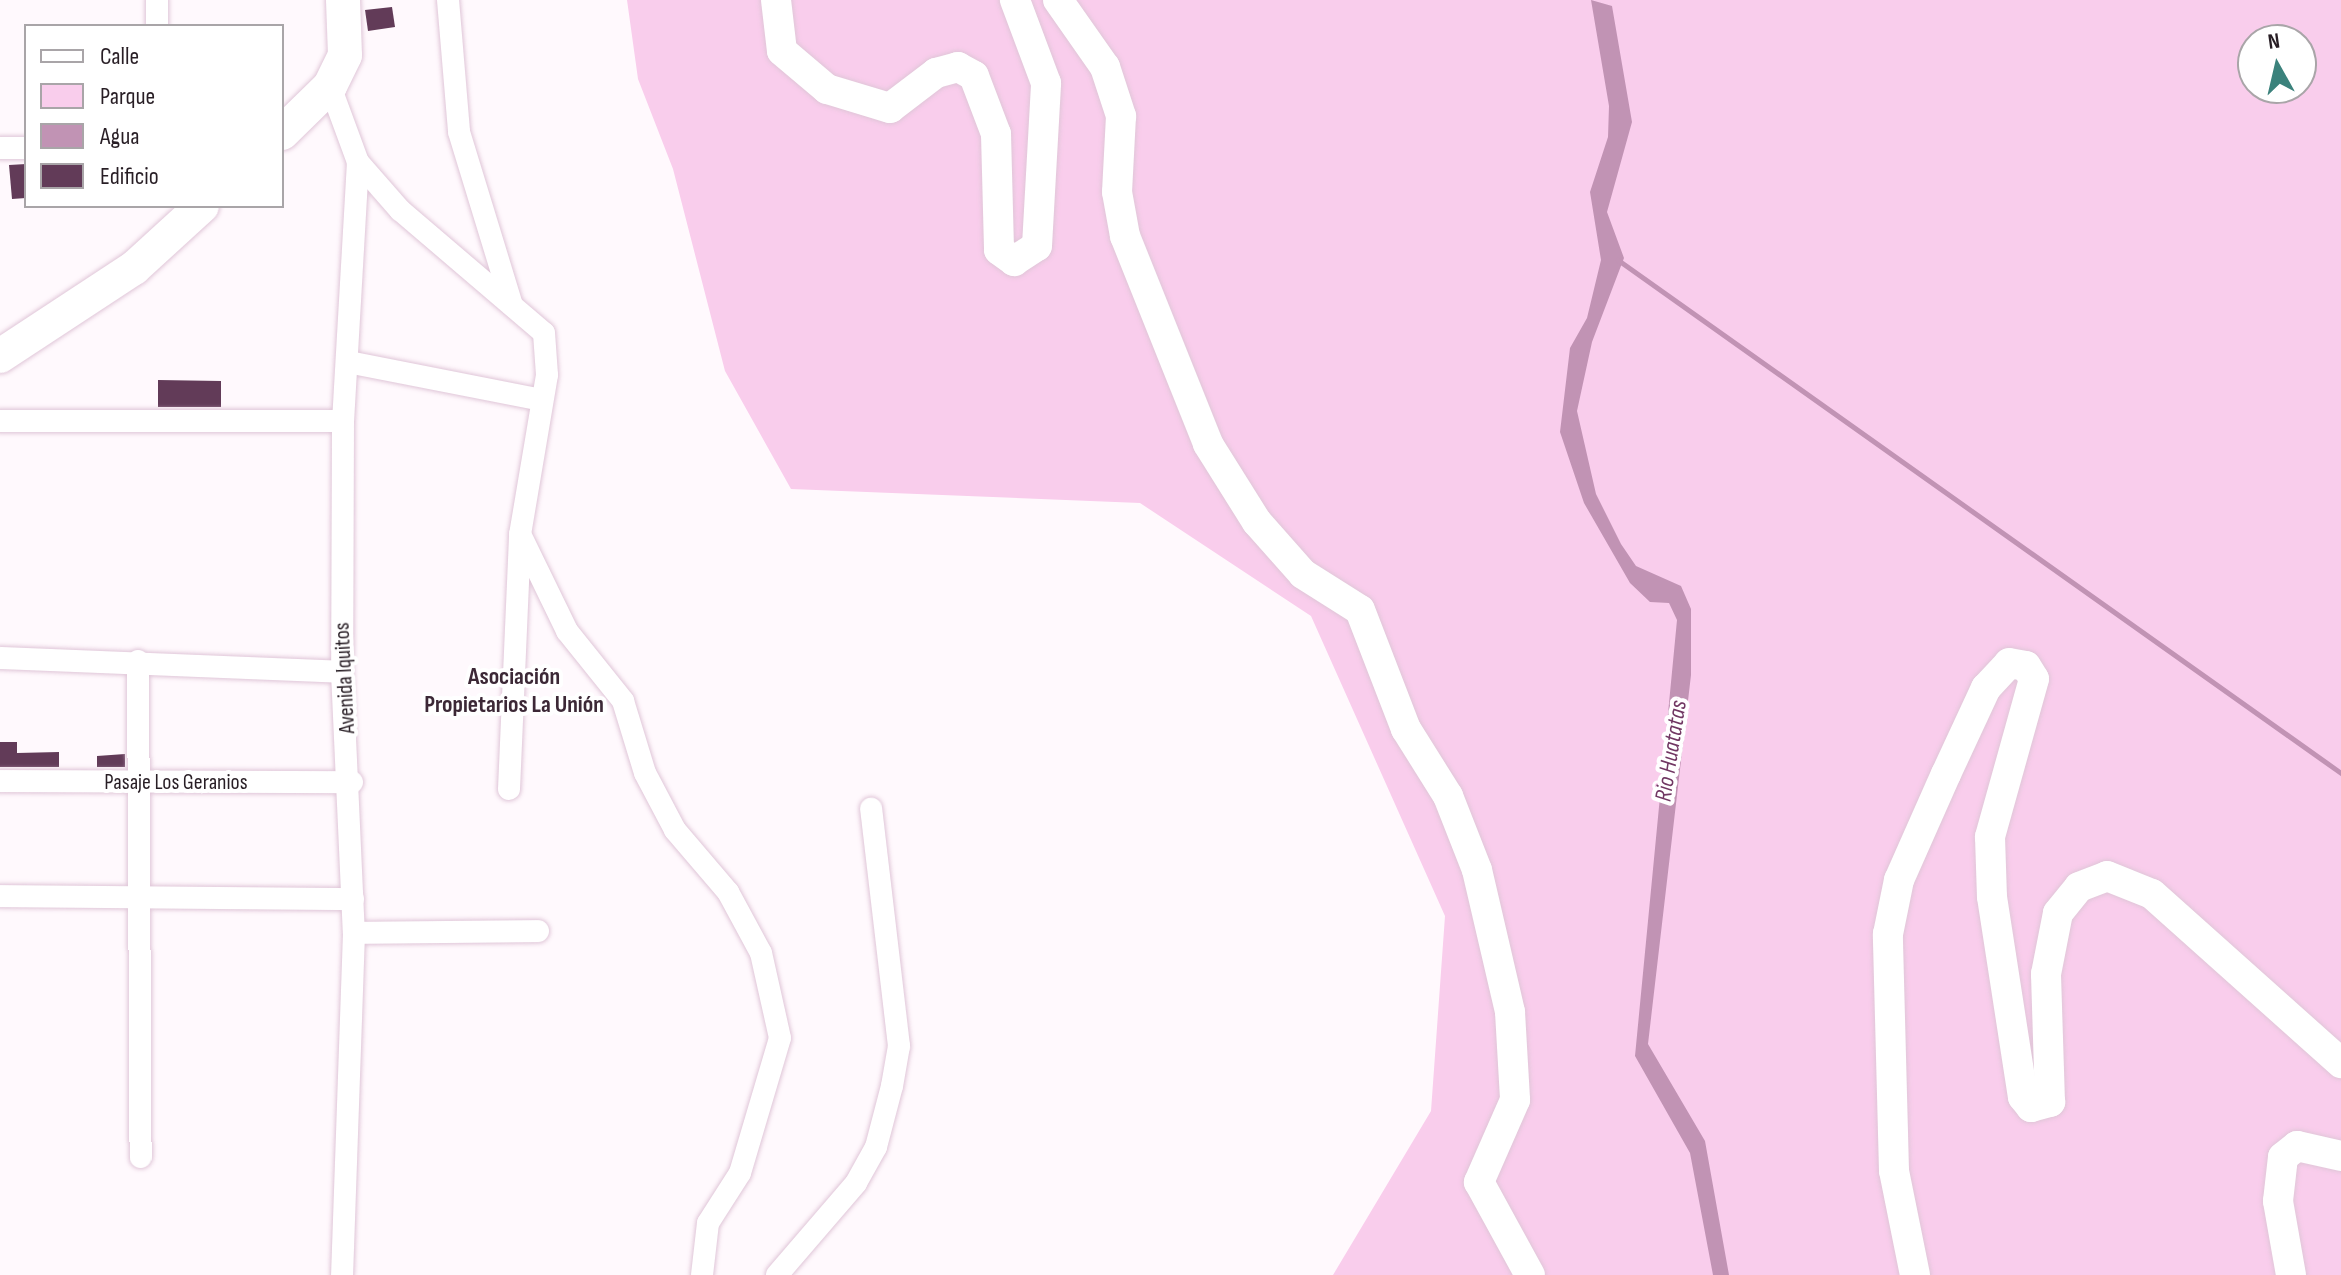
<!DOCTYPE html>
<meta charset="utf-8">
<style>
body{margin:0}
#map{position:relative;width:2341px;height:1275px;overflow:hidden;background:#fff9fd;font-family:"Sofia Sans Condensed",sans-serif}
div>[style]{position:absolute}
.green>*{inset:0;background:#f9cdec}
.water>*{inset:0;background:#c193b4}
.stream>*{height:5px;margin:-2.5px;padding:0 2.5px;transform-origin:2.5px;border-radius:2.5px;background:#c193b4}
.building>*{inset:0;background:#623b58}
.roads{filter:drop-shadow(0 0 2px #e0c6d8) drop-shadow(0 0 2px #e0c6d8)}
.minor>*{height:22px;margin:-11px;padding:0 11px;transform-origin:11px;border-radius:11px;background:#fff}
.major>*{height:30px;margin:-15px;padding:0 15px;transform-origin:15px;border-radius:15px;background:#fff}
.highway>*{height:34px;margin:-17px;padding:0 17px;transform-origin:17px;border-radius:17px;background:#fff}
span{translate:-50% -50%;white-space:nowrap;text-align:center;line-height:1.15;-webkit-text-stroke:8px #fff;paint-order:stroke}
.street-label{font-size:22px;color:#281e25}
.neighbourhood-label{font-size:24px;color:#3c2836;font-weight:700}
.water-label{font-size:24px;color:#713763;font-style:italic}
.legend{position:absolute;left:24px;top:24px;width:260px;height:184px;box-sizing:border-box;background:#fff;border:2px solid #a9a5a8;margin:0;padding:10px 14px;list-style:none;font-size:24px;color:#281e25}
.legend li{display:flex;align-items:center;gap:16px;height:40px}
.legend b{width:40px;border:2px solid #a9a5a8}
.north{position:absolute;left:2237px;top:24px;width:80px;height:80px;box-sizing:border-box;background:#fff;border:2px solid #a9a5a8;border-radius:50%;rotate:352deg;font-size:22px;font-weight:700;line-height:32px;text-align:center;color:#281e25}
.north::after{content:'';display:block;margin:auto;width:28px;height:36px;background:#3b827c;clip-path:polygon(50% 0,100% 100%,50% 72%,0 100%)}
</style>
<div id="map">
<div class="green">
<i style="clip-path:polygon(evenodd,627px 0,2341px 0,2341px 1275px,1333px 1275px,1431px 1111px,1445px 916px,1311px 616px,1140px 503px,791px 489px,725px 371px,673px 169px,638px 79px,627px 0,2253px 40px,2301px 40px,2301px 88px,2253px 88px,2253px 40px)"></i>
</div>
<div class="water">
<i style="clip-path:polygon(1591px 0,1612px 6px,1632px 122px,1607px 212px,1624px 258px,1592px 342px,1577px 411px,1596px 494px,1621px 544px,1636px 566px,1681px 586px,1691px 609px,1691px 675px,1648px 1044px,1705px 1141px,1729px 1275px,1713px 1275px,1690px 1153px,1635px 1056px,1677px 620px,1669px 603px,1650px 602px,1630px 583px,1584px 503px,1560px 432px,1570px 348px,1587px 318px,1601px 260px,1590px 192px,1608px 137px,1609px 106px)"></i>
</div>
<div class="stream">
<i style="left:1618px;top:260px;width:887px;rotate:35.36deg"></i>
</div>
<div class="building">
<i style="clip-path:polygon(392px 7px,395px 27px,368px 31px,365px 10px)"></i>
<i style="clip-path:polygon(26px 164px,26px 198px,12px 199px,9px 165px)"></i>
<i style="clip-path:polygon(158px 380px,221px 381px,221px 407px,158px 407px)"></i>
<i style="clip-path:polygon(0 742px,17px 742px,17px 753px,59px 752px,59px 767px,0 767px)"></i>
<i style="clip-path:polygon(125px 754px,125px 767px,97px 767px,97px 756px)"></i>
</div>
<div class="roads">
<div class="minor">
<i style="left:157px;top:0;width:26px;rotate:90deg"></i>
<i style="left:448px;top:0;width:132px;rotate:85.2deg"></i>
<i style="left:459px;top:132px;width:181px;rotate:73deg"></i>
<i style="left:330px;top:86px;width:81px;rotate:69.8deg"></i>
<i style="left:358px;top:162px;width:259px;rotate:93.3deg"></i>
<i style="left:343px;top:421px;width:251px;rotate:90.2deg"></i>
<i style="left:342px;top:672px;width:261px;rotate:87.4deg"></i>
<i style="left:354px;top:933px;width:342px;rotate:92deg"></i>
<i style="left:0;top:148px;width:26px"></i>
<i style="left:358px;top:162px;width:64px;rotate:48.8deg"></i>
<i style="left:400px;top:210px;width:189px;rotate:40.5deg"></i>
<i style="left:544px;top:333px;width:42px;rotate:85.9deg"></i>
<i style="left:547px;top:375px;width:161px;rotate:99.6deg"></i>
<i style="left:520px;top:534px;width:108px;rotate:64.1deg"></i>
<i style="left:567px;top:631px;width:90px;rotate:51.3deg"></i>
<i style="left:623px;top:701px;width:75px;rotate:73deg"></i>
<i style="left:645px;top:773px;width:64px;rotate:62.2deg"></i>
<i style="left:675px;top:830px;width:82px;rotate:49.5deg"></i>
<i style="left:728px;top:892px;width:69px;rotate:61.6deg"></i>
<i style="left:761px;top:953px;width:87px;rotate:77.4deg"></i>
<i style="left:780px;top:1038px;width:141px;rotate:106.5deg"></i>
<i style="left:740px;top:1173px;width:59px;rotate:122.6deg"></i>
<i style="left:708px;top:1223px;width:52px;rotate:96.6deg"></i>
<i style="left:348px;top:362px;width:197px;rotate:11.1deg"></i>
<i style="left:0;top:421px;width:343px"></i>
<i style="left:0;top:658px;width:342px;rotate:2.3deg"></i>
<i style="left:138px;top:661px;width:496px;rotate:89.7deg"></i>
<i style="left:0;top:781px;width:352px;rotate:0.2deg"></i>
<i style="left:509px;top:789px;width:254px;rotate:-87.5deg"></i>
<i style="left:0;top:896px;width:353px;rotate:0.5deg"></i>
<i style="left:354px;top:933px;width:184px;rotate:-0.6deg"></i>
<i style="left:777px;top:1275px;width:121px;rotate:-49.3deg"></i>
<i style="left:856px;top:1183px;width:41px;rotate:-60.9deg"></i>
<i style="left:876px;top:1147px;width:63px;rotate:-75.3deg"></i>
<i style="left:892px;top:1086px;width:41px;rotate:-80.1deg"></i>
<i style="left:899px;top:1046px;width:239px;rotate:-96.7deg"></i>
</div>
<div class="major">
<i style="left:776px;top:0;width:51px;rotate:83.3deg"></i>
<i style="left:782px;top:51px;width:59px;rotate:40.2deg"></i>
<i style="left:827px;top:89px;width:66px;rotate:16.8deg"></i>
<i style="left:890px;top:108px;width:58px;rotate:-37.3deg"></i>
<i style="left:936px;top:73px;width:23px;rotate:-15deg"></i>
<i style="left:958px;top:67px;width:18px;rotate:29deg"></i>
<i style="left:974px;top:76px;width:62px;rotate:69.2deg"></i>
<i style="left:996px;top:134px;width:116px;rotate:88.5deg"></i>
<i style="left:999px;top:250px;width:19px;rotate:36deg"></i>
<i style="left:1014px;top:261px;width:27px;rotate:-33deg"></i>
<i style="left:1037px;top:246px;width:163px;rotate:-86.8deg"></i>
<i style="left:1046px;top:83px;width:89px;rotate:-110.5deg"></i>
<i style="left:1058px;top:0;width:82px;rotate:55deg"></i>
<i style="left:1105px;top:67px;width:52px;rotate:71.9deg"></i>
<i style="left:1121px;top:116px;width:76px;rotate:93deg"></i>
<i style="left:1117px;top:192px;width:45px;rotate:79.7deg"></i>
<i style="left:1125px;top:236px;width:224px;rotate:68.2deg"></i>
<i style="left:1208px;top:444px;width:92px;rotate:57.9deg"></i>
<i style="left:1257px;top:522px;width:69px;rotate:48.5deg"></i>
<i style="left:1303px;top:574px;width:67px;rotate:32.3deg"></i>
<i style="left:1360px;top:610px;width:128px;rotate:68.9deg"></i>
<i style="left:1406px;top:729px;width:79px;rotate:57.9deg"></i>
<i style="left:1448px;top:796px;width:79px;rotate:68.6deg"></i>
<i style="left:1477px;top:870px;width:146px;rotate:76.9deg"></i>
<i style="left:1510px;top:1012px;width:88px;rotate:86.7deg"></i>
<i style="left:1515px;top:1100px;width:90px;rotate:113.7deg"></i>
<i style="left:1479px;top:1182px;width:106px;rotate:61.3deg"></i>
<i style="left:1915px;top:1275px;width:106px;rotate:-101.4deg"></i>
<i style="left:1894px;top:1171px;width:237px;rotate:-91.5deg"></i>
<i style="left:1888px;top:934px;width:55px;rotate:-78.5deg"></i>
<i style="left:1899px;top:880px;width:116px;rotate:-66.1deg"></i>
<i style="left:1946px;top:774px;width:95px;rotate:-65.1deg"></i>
<i style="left:1986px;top:688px;width:34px;rotate:-47deg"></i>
<i style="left:2009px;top:663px;width:17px;rotate:10deg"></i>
<i style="left:2026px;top:666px;width:15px;rotate:58deg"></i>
<i style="left:2034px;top:679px;width:164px;rotate:105.6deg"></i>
<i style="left:1990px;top:837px;width:60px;rotate:88.1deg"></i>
<i style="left:1992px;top:897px;width:202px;rotate:81.2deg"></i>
<i style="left:2023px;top:1097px;width:13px;rotate:51deg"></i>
<i style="left:2031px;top:1107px;width:20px;rotate:-15deg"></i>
<i style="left:2050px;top:1102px;width:128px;rotate:-91.8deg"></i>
<i style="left:2046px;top:974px;width:62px;rotate:-78.9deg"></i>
<i style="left:2058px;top:913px;width:33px;rotate:-51deg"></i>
<i style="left:2079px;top:887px;width:30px;rotate:-21deg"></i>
<i style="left:2107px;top:876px;width:48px;rotate:21.8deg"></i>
<i style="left:2152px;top:894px;width:254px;rotate:41.8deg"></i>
<i style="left:2291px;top:1275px;width:75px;rotate:-100deg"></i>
<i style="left:2278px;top:1201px;width:44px;rotate:-83.5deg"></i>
<i style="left:2283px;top:1157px;width:18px;rotate:-38deg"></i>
<i style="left:2297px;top:1146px;width:45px;rotate:12.8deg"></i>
</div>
<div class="highway">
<i style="left:282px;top:133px;width:67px;rotate:-44.4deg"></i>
<i style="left:330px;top:86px;width:34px;rotate:-64deg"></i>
<i style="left:345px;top:55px;width:55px;rotate:-92.1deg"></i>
<i style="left:0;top:356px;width:160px;rotate:-33.3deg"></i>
<i style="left:134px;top:268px;width:92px;rotate:-42.4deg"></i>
</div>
</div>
<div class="street-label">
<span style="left:345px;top:678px;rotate:-93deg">Avenida Iquitos</span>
<span style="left:176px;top:783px">Pasaje Los Geranios</span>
</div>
<div class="neighbourhood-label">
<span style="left:514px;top:691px">Asociación<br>Propietarios La Unión</span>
</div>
<div class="water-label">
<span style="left:1671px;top:751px;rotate:-81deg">Rio Huatatas</span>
</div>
<ul class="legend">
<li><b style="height:10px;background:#fff"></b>Calle</li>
<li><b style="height:22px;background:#f9cdec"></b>Parque</li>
<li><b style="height:22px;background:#c193b4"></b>Agua</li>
<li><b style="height:22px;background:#623b58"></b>Edificio</li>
</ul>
<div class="north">N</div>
</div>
